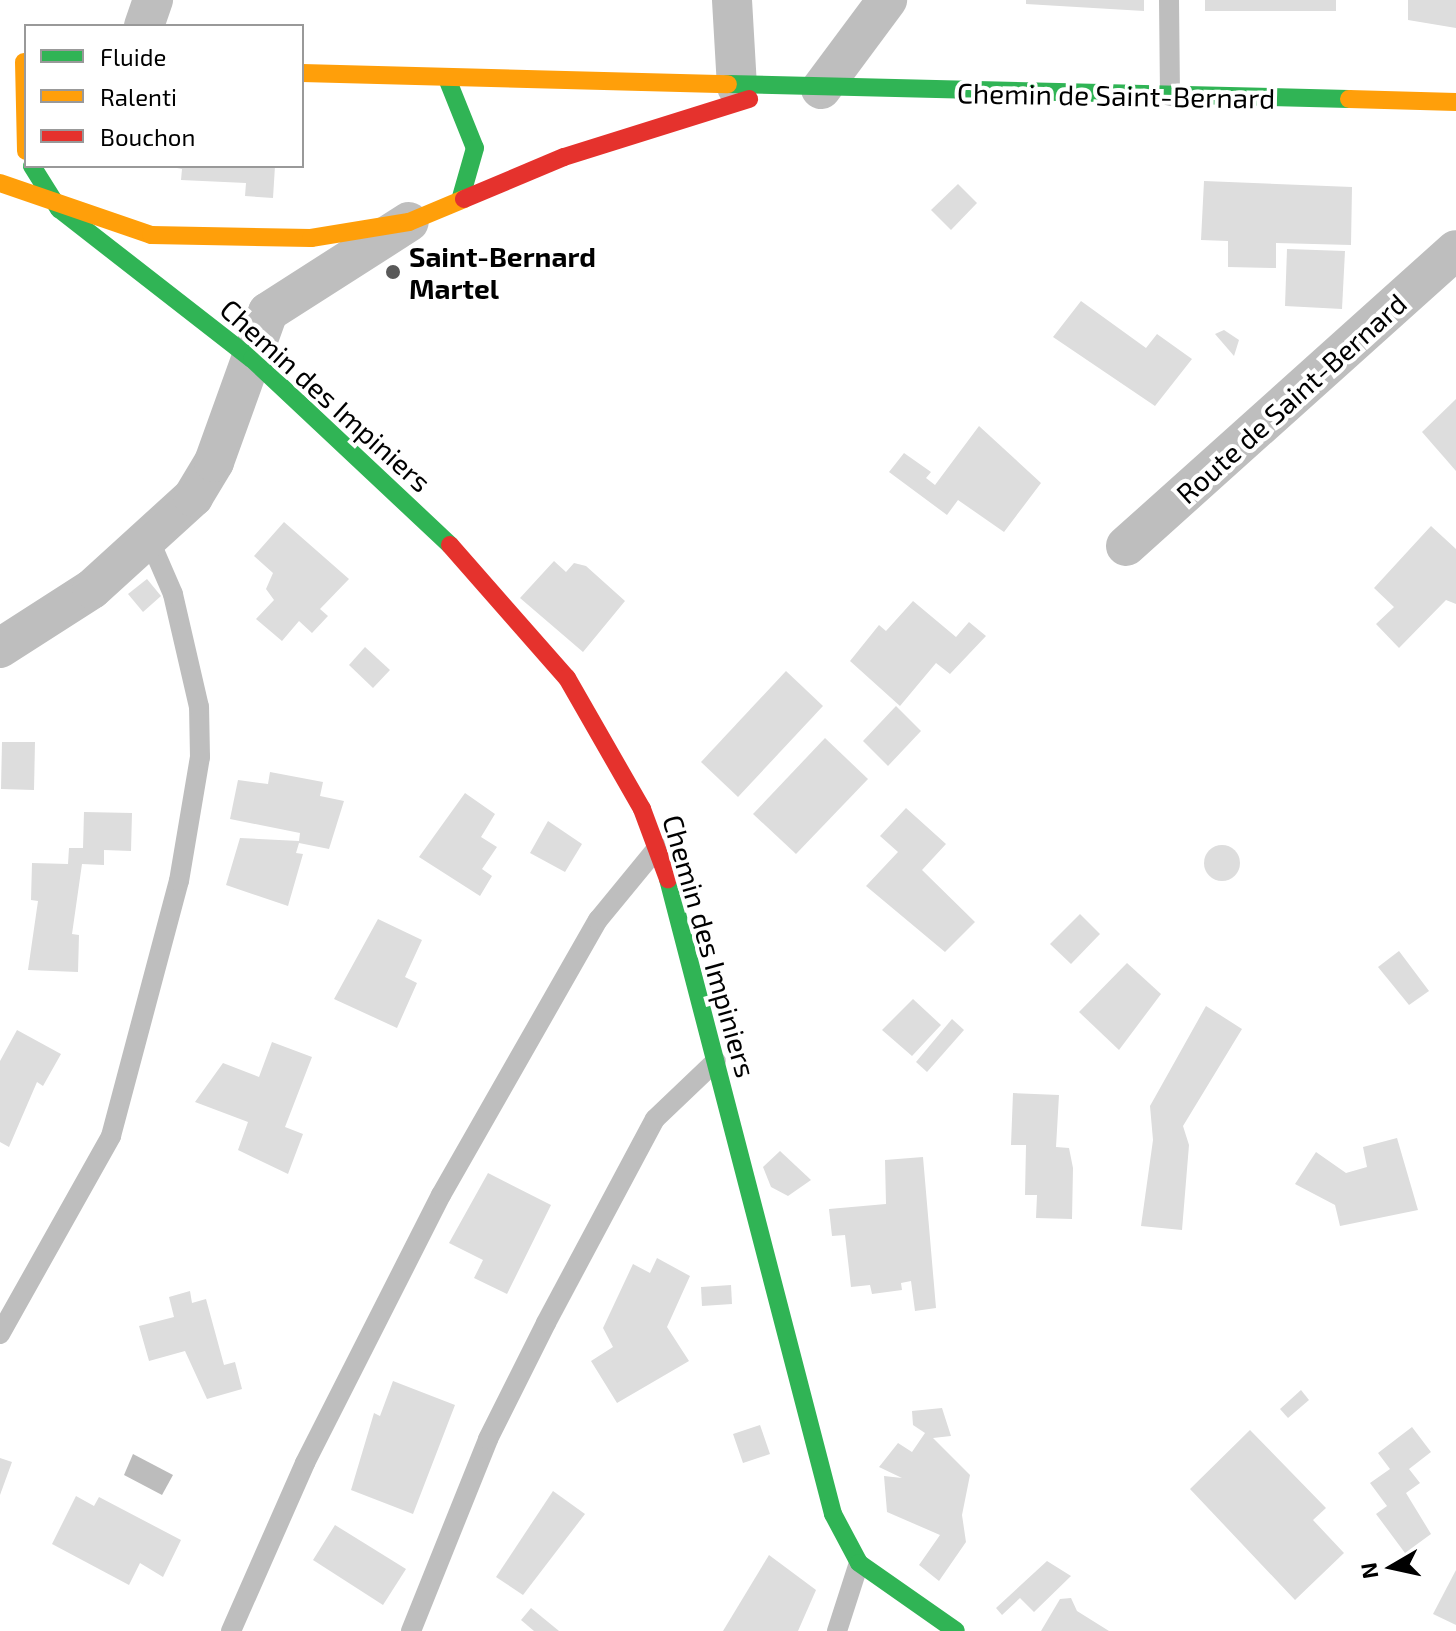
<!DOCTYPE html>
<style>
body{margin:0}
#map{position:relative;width:1456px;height:1631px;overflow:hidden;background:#fff;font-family:"Exo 2",sans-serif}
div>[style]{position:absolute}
.water>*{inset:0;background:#bcbcbc}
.building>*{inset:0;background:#ddd}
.round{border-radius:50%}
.lane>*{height:20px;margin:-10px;padding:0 10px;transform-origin:10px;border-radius:10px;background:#bebebe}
.street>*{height:40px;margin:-20px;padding:0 20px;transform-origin:20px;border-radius:20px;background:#bebebe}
.fast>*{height:18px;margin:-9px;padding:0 9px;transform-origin:9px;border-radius:9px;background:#30b455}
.slow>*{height:18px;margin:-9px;padding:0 9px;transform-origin:9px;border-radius:9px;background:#ff9f0a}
.jam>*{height:18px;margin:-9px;padding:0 9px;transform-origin:9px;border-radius:9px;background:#e5322d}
.dots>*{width:22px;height:22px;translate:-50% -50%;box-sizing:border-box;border:4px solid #fff;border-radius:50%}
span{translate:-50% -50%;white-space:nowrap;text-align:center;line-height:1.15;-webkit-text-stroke:8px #fff;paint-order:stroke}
.street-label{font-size:28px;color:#000}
.poi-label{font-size:28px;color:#000;font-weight:700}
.left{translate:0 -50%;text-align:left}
.legend{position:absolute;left:24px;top:24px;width:280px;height:144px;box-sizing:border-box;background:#fff;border:2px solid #999;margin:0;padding:10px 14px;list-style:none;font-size:24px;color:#000}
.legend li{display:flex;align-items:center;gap:16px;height:40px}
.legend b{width:40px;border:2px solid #999}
.north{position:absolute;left:1352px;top:1527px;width:80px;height:80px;-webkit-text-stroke:6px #fff;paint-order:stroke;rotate:261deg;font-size:22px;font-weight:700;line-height:32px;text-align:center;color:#000}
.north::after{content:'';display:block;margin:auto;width:28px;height:36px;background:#000;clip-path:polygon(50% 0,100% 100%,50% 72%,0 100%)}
</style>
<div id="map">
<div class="water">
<i style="clip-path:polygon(133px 1454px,173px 1475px,162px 1495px,124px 1475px)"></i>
</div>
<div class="building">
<i style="clip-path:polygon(1026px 0,1144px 0,1144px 11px,1026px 4px)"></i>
<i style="clip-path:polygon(1205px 0,1336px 0,1336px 11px,1205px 11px)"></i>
<i style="clip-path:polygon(1408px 0,1456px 0,1456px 28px,1408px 20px)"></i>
<i style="clip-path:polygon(167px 166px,275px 166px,273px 198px,245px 196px,246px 183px,181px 180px,182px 169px)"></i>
<i style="clip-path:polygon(1204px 181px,1352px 187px,1351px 245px,1276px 243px,1276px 268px,1228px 267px,1228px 241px,1201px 240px)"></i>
<i style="clip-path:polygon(958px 184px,977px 203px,951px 230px,931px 210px)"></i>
<i style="clip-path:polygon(1287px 249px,1345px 251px,1342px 309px,1285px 306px)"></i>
<i style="clip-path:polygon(1081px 301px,1146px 348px,1157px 334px,1192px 359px,1155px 406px,1053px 337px)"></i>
<i style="clip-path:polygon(1224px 330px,1239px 340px,1234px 356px,1215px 334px)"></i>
<i style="clip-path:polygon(1456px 399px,1456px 471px,1422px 432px)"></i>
<i style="clip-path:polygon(979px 426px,1041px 483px,1004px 532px,958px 500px,947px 515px,889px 472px,904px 453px,931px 472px,926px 478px,935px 485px)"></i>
<i style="clip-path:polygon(284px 522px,349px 579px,320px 609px,328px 616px,312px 633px,299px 621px,282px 641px,256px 619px,274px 600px,266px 589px,273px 573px,254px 556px)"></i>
<i style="clip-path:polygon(1431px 526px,1456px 549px,1456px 604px,1446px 600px,1399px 648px,1376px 624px,1394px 607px,1374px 588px)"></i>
<i style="clip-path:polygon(554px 561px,566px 572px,574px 563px,586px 566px,625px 601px,583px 652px,520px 598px)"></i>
<i style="clip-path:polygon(147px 579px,161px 596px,143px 612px,128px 594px)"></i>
<i style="clip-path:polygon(913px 601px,956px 637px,969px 622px,986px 636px,950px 674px,936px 663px,900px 706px,850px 661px,879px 625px,886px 631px)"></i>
<i style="clip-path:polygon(365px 647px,390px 670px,373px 688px,349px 665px)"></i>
<i style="clip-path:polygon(786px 671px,823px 706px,738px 797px,701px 762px)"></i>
<i style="clip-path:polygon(896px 706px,921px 731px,888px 766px,863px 741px)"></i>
<i style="clip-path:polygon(825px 738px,868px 779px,796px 854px,753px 814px)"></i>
<i style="clip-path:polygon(2px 742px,35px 742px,34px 790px,1px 789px)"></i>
<i style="clip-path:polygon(270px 772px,323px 782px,320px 796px,344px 801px,329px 849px,299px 843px,296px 853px,303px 854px,288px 906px,226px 885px,240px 838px,299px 841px,300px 833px,230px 819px,238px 780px,268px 784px)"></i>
<i style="clip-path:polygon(465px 793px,495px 814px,481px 837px,497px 847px,482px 869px,492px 876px,480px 896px,419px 857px)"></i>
<i style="clip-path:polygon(906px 808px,946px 844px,922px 870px,975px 922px,945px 952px,866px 886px,898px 852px,880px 836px)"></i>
<i style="clip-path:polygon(84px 812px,132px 813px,131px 851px,104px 850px,104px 865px,82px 864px,72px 934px,79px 935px,78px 972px,28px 970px,38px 901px,31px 900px,32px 863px,68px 864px,69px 848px,83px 848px)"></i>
<i style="clip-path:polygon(548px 821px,582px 844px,565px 872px,530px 853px)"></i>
<i class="round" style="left:1204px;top:845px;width:36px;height:36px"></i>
<i style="clip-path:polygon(1080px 914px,1100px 934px,1071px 964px,1050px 944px)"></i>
<i style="clip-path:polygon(378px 919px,422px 940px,405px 977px,417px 983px,397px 1028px,334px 999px)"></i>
<i style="clip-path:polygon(1399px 951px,1429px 991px,1409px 1005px,1378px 967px)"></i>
<i style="clip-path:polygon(1127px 963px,1161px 994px,1119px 1050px,1079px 1012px)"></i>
<i style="clip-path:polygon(913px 999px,941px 1025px,912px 1056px,882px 1030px)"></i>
<i style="clip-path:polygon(1206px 1006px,1242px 1029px,1183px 1126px,1189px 1145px,1182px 1230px,1141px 1226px,1153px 1140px,1150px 1106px)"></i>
<i style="clip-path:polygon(952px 1019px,964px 1030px,927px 1072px,916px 1062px)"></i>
<i style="clip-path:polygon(17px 1030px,61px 1054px,43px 1086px,37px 1082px,9px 1147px,0 1142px,0 1061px)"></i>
<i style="clip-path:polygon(272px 1042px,312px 1057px,285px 1127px,303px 1134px,288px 1174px,238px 1150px,248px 1122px,195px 1102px,223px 1063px,259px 1077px)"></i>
<i style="clip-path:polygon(1013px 1093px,1059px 1095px,1056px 1147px,1069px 1148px,1073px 1168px,1072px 1219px,1036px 1218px,1037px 1195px,1025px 1195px,1026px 1145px,1011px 1145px)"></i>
<i style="clip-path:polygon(1397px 1138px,1418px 1210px,1340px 1226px,1335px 1205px,1295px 1184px,1316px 1152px,1346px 1173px,1367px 1167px,1363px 1147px)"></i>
<i style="clip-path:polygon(780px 1151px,811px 1180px,788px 1196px,771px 1187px,763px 1167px)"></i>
<i style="clip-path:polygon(923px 1157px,936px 1308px,915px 1311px,911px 1281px,901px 1283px,902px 1290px,872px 1294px,870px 1285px,851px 1287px,845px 1235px,832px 1236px,829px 1209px,886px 1204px,885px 1160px)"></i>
<i style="clip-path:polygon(488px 1173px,551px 1205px,507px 1294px,474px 1278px,483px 1260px,449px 1243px)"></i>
<i style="clip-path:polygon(657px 1258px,690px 1276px,667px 1327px,689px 1361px,617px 1403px,591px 1361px,613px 1347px,603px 1328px,633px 1264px,650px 1273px)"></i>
<i style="clip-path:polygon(731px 1285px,732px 1304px,702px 1306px,701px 1287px)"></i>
<i style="clip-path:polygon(190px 1291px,192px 1303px,206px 1299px,224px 1365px,235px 1362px,242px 1389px,207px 1399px,185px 1351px,149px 1361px,139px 1326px,174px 1317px,169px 1297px)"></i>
<i style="clip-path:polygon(393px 1381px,455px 1405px,413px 1514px,351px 1490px,374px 1413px,380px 1416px)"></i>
<i style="clip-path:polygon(1301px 1390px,1309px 1400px,1288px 1418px,1280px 1409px)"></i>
<i style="clip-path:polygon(942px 1408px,951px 1436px,933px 1438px,970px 1475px,962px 1515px,966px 1542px,939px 1581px,919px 1565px,940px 1535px,887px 1512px,884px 1476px,902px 1478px,879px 1467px,898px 1443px,912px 1452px,925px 1433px,913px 1425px,912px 1411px)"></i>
<i style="clip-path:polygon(760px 1425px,770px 1454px,743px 1463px,733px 1434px)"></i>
<i style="clip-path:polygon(1412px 1427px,1431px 1452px,1409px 1469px,1420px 1483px,1406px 1493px,1431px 1534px,1405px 1553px,1376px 1514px,1387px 1506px,1370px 1483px,1390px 1469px,1378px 1453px)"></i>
<i style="clip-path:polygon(1250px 1430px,1326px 1508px,1313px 1520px,1344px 1553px,1295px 1600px,1190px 1489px)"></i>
<i style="clip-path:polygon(0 1458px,12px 1462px,0 1495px)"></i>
<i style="clip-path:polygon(553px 1491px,585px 1514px,523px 1595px,496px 1577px)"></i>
<i style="clip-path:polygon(76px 1496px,94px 1506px,99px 1497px,181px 1540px,163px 1577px,140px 1563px,129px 1585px,52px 1544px)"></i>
<i style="clip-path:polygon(335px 1525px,406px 1569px,383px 1605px,313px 1560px)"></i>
<i style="clip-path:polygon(769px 1555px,816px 1590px,798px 1631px,723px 1631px)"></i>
<i style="clip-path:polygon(1047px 1561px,1071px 1576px,1034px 1612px,1020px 1598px,1002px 1615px,996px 1608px)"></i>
<i style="clip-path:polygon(1456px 1570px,1456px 1625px,1433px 1614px)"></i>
<i style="clip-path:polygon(1071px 1598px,1077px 1611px,1109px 1631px,1041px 1631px,1060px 1599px)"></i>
<i style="clip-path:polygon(531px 1608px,559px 1631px,534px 1631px,521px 1620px)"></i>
</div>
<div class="lane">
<i style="left:1169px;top:0;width:96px;rotate:89.4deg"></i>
<i style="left:0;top:1334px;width:227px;rotate:-60.7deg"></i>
<i style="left:111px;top:1136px;width:264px;rotate:-75.1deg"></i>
<i style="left:179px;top:881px;width:126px;rotate:-80.4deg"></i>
<i style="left:200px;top:757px;width:50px;rotate:-91.1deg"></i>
<i style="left:199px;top:707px;width:116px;rotate:-103deg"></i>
<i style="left:173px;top:594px;width:58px;rotate:-113.5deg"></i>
<i style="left:231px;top:1631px;width:184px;rotate:-66.2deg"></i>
<i style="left:305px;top:1463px;width:301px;rotate:-63.1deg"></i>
<i style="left:441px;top:1195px;width:317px;rotate:-60.3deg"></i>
<i style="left:598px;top:920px;width:94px;rotate:-50.6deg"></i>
<i style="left:411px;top:1631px;width:207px;rotate:-68.1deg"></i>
<i style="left:488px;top:1439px;width:130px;rotate:-63.4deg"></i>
<i style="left:546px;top:1323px;width:231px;rotate:-61.9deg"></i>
<i style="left:655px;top:1119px;width:84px;rotate:-43.6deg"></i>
<i style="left:837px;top:1631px;width:71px;rotate:-72.1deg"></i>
</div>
<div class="street">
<i style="left:732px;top:0;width:87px;rotate:86.7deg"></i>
<i style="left:144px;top:26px;width:28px;rotate:-71deg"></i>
<i style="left:821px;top:89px;width:111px;rotate:-53.4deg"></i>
<i style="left:1126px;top:546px;width:443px;rotate:-41.9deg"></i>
<i style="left:0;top:648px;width:109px;rotate:-32.7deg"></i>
<i style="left:92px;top:589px;width:137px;rotate:-42.3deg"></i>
<i style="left:193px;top:497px;width:41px;rotate:-59deg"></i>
<i style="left:214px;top:462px;width:159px;rotate:-70.2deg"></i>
<i style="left:268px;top:312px;width:167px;rotate:-32.6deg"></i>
</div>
<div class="fast">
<i style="left:448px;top:81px;width:72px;rotate:68.1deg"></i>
<i style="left:475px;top:148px;width:51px;rotate:105.9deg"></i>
<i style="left:728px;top:84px;width:621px;rotate:1.38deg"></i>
<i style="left:32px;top:166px;width:51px;rotate:57.9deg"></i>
<i style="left:59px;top:209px;width:244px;rotate:37.9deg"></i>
<i style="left:252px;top:359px;width:272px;rotate:43.2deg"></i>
<i style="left:668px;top:879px;width:656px;rotate:75.43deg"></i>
<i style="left:833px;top:1514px;width:55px;rotate:62deg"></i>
<i style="left:859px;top:1563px;width:118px;rotate:35deg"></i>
</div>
<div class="slow">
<i style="left:24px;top:62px;width:89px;rotate:88.7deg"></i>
<i style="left:302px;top:73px;width:426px;rotate:1.5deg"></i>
<i style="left:1349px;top:99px;width:107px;rotate:1.6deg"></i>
<i style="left:0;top:183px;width:160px;rotate:19deg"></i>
<i style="left:151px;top:235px;width:160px;rotate:1.1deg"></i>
<i style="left:311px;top:238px;width:99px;rotate:-9.3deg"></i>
<i style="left:409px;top:222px;width:60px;rotate:-22.7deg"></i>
</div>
<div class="jam">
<i style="left:464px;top:199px;width:108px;rotate:-22.8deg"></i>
<i style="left:564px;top:157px;width:194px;rotate:-17.4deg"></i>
<i style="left:450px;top:545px;width:177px;rotate:48.7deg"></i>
<i style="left:567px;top:678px;width:151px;rotate:60.2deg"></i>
<i style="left:642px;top:809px;width:75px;rotate:69.6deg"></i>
</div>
<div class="dots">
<i style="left:393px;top:272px;background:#595959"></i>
</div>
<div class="street-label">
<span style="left:1116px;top:95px;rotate:1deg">Chemin de Saint-Bernard</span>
<span style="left:326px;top:395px;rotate:42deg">Chemin des Impiniers</span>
<span style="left:1291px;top:398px;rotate:-42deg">Route de Saint-Bernard</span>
<span style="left:710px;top:946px;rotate:74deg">Chemin des Impiniers</span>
</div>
<div class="poi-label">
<span class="left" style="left:409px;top:272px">Saint-Bernard<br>Martel</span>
</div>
<ul class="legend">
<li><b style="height:10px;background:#30b455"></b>Fluide</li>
<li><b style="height:10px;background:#ff9f0a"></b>Ralenti</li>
<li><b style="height:10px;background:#e5322d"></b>Bouchon</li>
</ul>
<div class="north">N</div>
</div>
